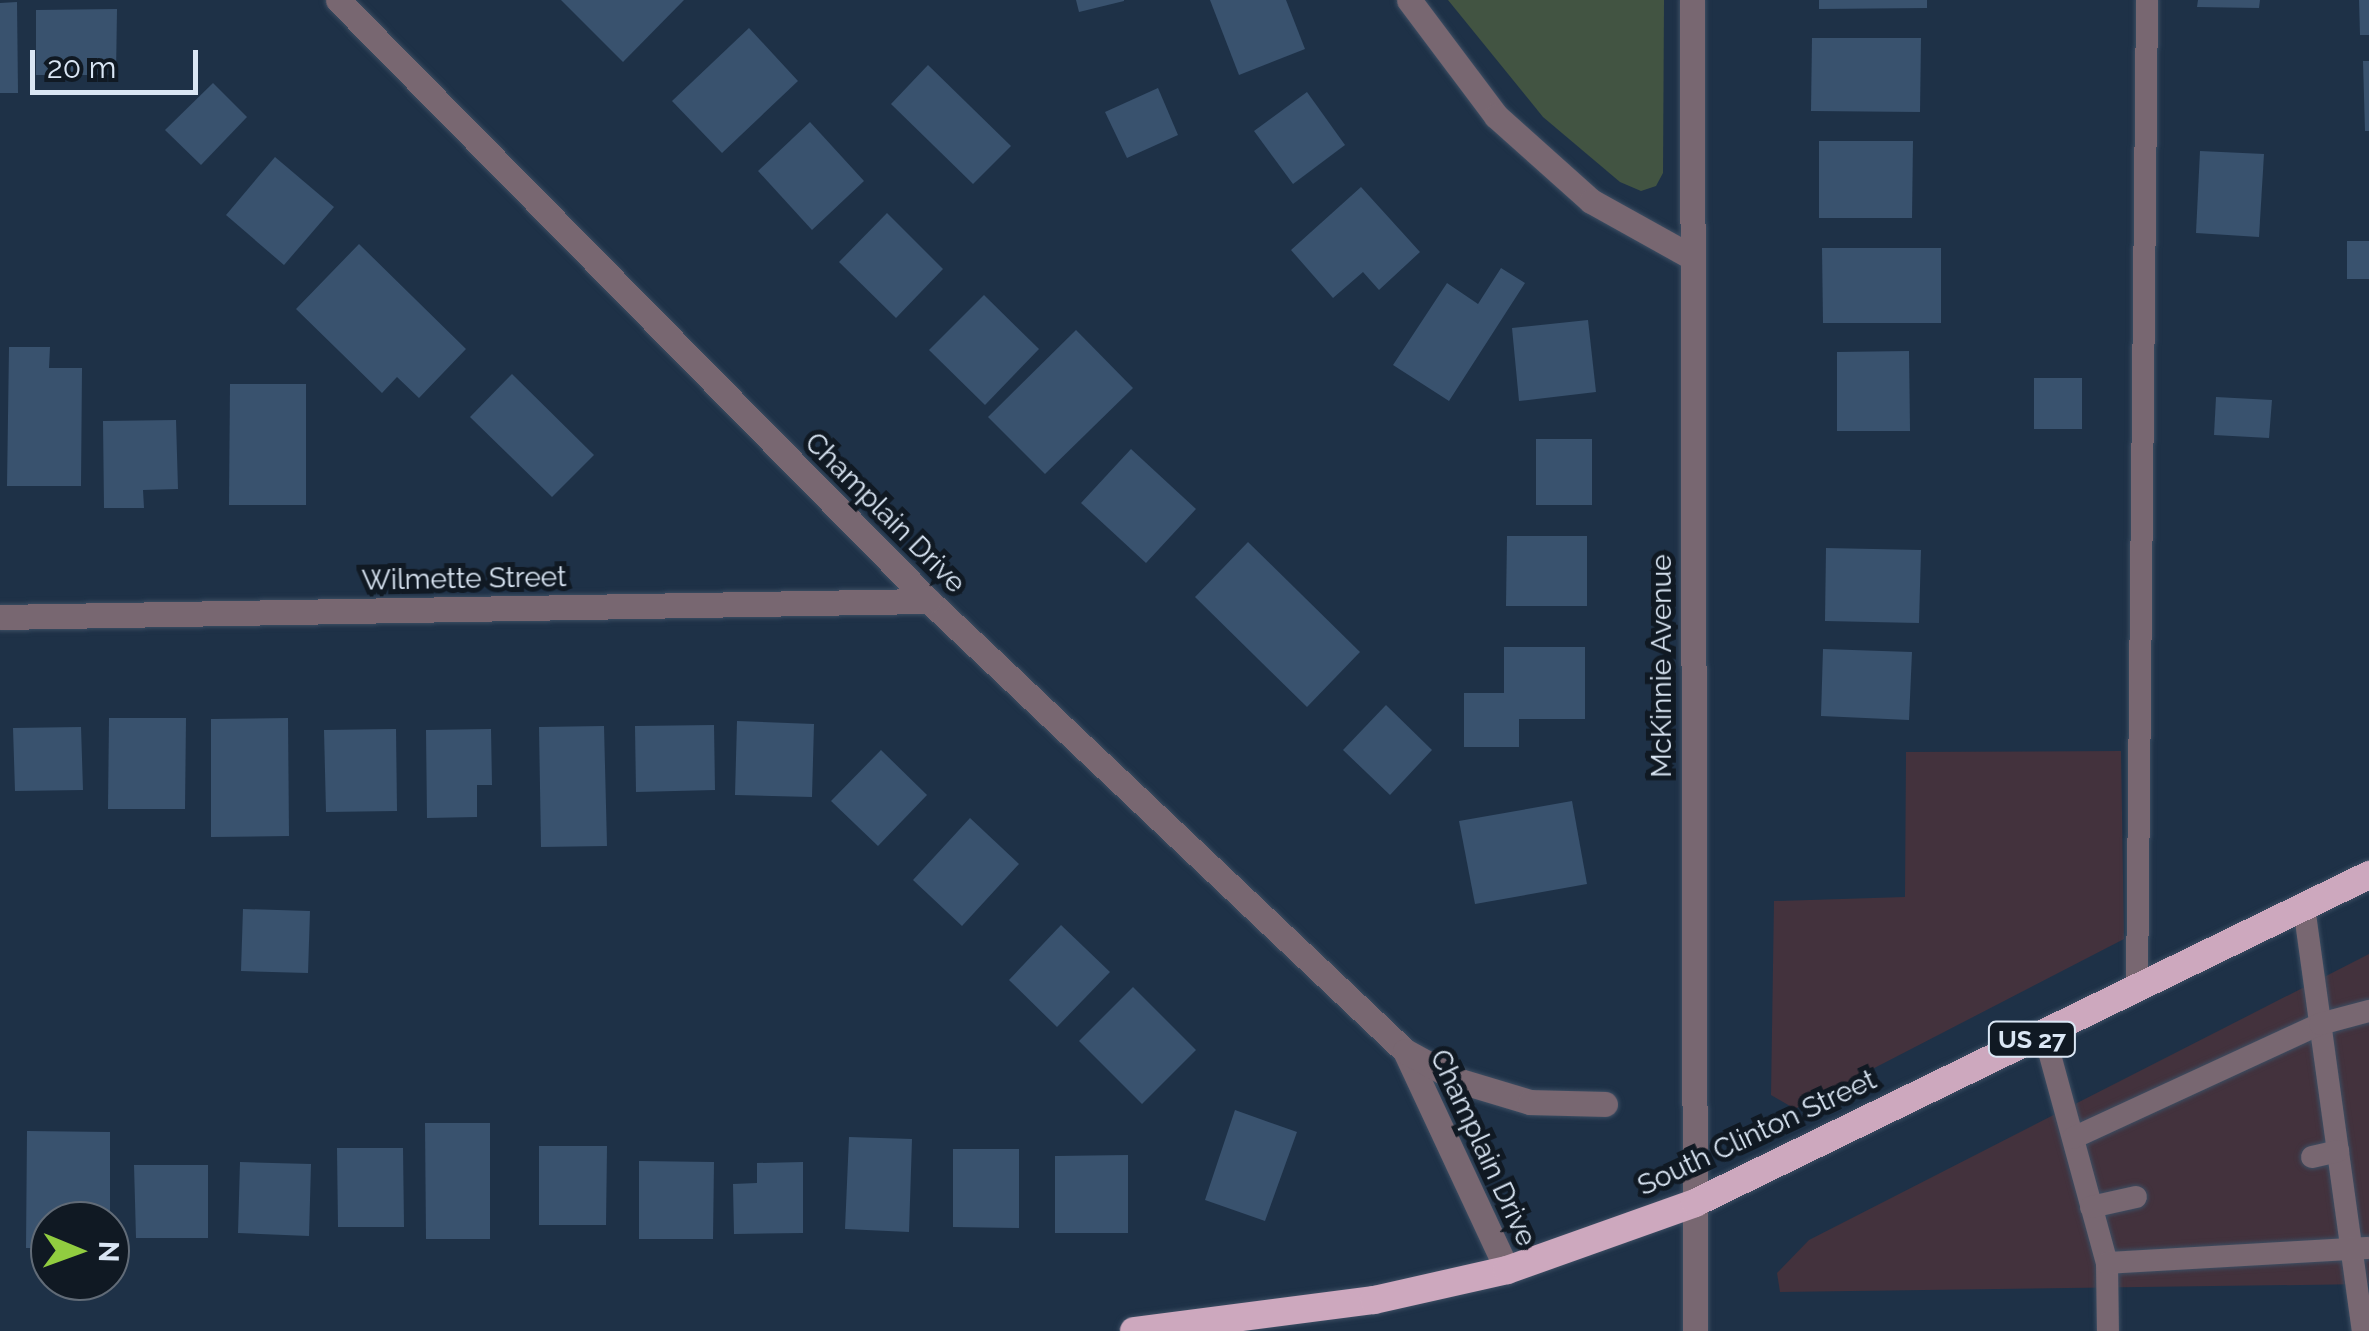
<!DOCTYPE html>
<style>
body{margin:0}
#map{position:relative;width:2369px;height:1331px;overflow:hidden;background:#1e3147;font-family:Raleway,sans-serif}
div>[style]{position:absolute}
.commercial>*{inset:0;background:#43323d}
.green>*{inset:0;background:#425442}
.building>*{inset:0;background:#39526e}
.roads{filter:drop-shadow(0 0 2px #3c4e63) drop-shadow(0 0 2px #3c4e63)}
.service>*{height:22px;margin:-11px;padding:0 11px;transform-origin:11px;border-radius:11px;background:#786771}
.minor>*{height:25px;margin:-12.5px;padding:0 12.5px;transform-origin:12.5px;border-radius:12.5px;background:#786771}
.tertiary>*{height:25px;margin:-12.5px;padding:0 12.5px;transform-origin:12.5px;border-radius:12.5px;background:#786771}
.trunk>*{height:28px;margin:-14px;padding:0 14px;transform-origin:14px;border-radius:14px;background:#cda8be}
span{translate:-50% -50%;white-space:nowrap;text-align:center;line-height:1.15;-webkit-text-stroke:10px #101923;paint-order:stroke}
.shield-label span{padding:2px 8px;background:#101923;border:2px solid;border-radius:8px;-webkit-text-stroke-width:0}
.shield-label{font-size:25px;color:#dae6f4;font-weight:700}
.street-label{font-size:28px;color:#dae6f4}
.north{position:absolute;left:30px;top:1201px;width:100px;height:100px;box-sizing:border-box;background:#101923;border:2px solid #616b77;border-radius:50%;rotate:91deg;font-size:28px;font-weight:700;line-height:40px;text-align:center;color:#dae6f4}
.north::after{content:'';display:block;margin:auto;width:35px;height:45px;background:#91cd40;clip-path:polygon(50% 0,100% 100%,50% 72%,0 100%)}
.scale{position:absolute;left:30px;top:50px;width:168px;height:45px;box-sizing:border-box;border:5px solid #dae6f4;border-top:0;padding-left:12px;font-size:30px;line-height:35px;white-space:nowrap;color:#dae6f4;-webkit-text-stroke:8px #101923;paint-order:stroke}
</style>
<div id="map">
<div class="commercial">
<i style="clip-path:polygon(2121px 751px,2124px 939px,1795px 1109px,1771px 1095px,1774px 901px,1905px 897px,1906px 752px)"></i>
<i style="clip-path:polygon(2369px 954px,2369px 1284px,1780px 1292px,1777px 1273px,1809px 1240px)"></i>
</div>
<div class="green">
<i style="clip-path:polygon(1448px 0,1664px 0,1663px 173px,1656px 186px,1641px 191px,1620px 182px,1543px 117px)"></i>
</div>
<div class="building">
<i style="clip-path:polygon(561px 0,684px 0,623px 62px)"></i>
<i style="clip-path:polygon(1076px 0,1124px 0,1124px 1px,1079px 12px)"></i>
<i style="clip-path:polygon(1210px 0,1286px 0,1305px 49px,1239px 75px)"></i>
<i style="clip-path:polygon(1819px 0,1927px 0,1927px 8px,1819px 9px)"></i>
<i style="clip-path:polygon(2198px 0,2260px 0,2259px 8px,2197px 7px)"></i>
<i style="clip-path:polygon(2359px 0,2369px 0,2369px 35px,2360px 35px)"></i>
<i style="clip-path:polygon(17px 2px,18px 93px,0 93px,0 3px)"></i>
<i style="clip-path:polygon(117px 9px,116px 75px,36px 75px,36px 10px)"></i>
<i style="clip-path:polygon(749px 28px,798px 81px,722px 153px,672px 101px)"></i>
<i style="clip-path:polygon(1812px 38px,1921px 38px,1920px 112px,1811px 111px)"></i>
<i style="clip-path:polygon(2363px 61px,2369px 61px,2369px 131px,2365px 131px)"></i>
<i style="clip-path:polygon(928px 65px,1011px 146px,973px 184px,891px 104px)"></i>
<i style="clip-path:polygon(213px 83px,247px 117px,201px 165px,165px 130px)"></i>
<i style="clip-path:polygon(1158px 88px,1178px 135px,1127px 158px,1105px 112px)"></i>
<i style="clip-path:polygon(1307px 92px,1345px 145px,1293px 184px,1254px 131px)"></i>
<i style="clip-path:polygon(810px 122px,864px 181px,812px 230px,758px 171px)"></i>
<i style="clip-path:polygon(1819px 141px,1913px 141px,1912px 218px,1819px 218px)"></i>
<i style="clip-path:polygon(2200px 151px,2264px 154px,2259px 237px,2196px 233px)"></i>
<i style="clip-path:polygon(275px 157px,334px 207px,284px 265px,226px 215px)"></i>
<i style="clip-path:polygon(1361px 187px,1420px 252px,1379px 290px,1363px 272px,1333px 298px,1291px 250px)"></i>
<i style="clip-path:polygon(887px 213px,943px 269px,896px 318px,839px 262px)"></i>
<i style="clip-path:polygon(2347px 241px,2369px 241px,2369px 279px,2347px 279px)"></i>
<i style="clip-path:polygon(359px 244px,466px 349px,419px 398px,397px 377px,382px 393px,296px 309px)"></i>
<i style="clip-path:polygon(1822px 248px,1941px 248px,1941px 323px,1823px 323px)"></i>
<i style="clip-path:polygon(1501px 268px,1525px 283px,1449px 401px,1393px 365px,1447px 283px,1478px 304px)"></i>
<i style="clip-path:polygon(984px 295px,1039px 349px,985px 405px,929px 350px)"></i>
<i style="clip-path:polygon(1588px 320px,1596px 392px,1519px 401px,1512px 328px)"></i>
<i style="clip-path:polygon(1076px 330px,1133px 388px,1045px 474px,988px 417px)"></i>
<i style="clip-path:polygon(9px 347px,50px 347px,49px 368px,82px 368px,81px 486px,7px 486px)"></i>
<i style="clip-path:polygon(1909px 351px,1910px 431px,1837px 431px,1837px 352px)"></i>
<i style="clip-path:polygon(512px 374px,594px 455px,552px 497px,470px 417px)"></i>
<i style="clip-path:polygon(2034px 378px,2082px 378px,2082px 429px,2034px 429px)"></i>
<i style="clip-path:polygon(230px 384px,306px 384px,306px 505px,229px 505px)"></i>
<i style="clip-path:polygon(2216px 397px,2272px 400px,2269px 438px,2214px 435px)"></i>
<i style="clip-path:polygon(176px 420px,178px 489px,143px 490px,144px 508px,104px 508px,103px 421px)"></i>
<i style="clip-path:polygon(1536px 439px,1592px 439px,1592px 505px,1536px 505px)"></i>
<i style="clip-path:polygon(1131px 449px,1196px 509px,1146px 563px,1081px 503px)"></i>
<i style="clip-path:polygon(1507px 536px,1587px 536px,1587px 606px,1506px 606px)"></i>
<i style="clip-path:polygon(1248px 542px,1360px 652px,1307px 707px,1195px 597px)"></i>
<i style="clip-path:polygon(1826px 548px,1921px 550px,1919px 623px,1825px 621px)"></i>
<i style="clip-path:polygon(1504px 647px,1585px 647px,1585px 719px,1519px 719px,1519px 747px,1464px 747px,1464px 693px,1504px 693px)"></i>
<i style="clip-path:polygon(1823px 649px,1912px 652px,1909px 720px,1821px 716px)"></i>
<i style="clip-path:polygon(1386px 705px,1432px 750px,1390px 795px,1343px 750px)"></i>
<i style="clip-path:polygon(109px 718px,186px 718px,185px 809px,108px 809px)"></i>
<i style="clip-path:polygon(288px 718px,289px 836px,211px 837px,211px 719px)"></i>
<i style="clip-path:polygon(737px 721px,814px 724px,812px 797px,735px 795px)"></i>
<i style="clip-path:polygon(714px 725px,715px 790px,636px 792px,635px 726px)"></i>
<i style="clip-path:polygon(604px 726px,607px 846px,541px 847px,539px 727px)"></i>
<i style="clip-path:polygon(81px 727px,83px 790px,15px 791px,13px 728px)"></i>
<i style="clip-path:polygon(396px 729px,397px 811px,326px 812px,324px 730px)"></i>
<i style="clip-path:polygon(491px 729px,492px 785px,477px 785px,477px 817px,427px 818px,426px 730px)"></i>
<i style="clip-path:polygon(881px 750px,927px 795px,878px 846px,831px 801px)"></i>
<i style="clip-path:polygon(1572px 801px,1587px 884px,1475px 904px,1459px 821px)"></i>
<i style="clip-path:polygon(970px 818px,1019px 864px,962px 926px,913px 880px)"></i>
<i style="clip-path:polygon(243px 909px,310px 911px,308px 973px,241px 971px)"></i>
<i style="clip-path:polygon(1061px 925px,1110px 972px,1057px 1027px,1009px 980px)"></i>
<i style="clip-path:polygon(1133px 987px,1196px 1050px,1142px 1104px,1079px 1041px)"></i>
<i style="clip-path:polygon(1235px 1110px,1297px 1132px,1265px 1221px,1205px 1200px)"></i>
<i style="clip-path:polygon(425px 1123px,490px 1123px,490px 1239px,426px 1239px)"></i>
<i style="clip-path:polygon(27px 1131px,110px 1132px,110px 1221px,50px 1221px,50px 1248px,26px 1248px)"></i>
<i style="clip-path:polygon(849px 1137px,912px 1139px,909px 1232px,845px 1229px)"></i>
<i style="clip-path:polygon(539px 1146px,607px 1146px,606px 1225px,539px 1225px)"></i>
<i style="clip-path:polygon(337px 1148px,403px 1148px,404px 1227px,338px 1227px)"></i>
<i style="clip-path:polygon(953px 1149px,1019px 1149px,1019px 1228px,953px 1227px)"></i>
<i style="clip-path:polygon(1128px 1155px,1128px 1233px,1055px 1233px,1055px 1156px)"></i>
<i style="clip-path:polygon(639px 1161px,714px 1162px,713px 1239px,639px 1239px)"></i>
<i style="clip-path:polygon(240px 1162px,311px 1164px,309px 1236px,238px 1233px)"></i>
<i style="clip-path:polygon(803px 1162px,803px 1233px,734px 1234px,733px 1184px,757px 1183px,757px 1163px)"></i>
<i style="clip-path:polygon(134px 1165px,208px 1165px,208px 1238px,136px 1238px)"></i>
</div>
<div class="roads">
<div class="service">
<i style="left:2304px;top:907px;width:428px;rotate:82.1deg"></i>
<i style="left:2137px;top:988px;width:988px;rotate:-89.42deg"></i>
<i style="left:2044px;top:1033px;width:238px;rotate:74.7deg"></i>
<i style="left:2107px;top:1263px;width:68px;rotate:89.2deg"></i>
<i style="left:2073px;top:1138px;width:272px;rotate:-24.8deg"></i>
<i style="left:2320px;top:1024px;width:51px;rotate:-14.9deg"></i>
<i style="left:2312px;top:1157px;width:27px;rotate:-13deg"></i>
<i style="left:2091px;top:1207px;width:46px;rotate:-12.5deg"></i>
<i style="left:2107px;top:1263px;width:262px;rotate:-3.3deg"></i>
</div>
<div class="minor">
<i style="left:338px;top:0;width:843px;rotate:45.48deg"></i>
<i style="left:929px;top:601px;width:655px;rotate:43.39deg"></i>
<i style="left:1405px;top:1051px;width:242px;rotate:65deg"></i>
<i style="left:1409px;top:0;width:145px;rotate:53.1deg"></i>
<i style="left:1496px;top:116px;width:127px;rotate:41.8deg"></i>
<i style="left:1591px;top:201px;width:113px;rotate:29.1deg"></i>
<i style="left:0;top:617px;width:929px;rotate:-0.99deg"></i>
<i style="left:1405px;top:1051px;width:63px;rotate:28.6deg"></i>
<i style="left:1460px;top:1081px;width:73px;rotate:16.7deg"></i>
<i style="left:1530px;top:1102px;width:75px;rotate:1.5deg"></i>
</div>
<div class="tertiary">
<i style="left:1692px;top:0;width:1331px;rotate:89.87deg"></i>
</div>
<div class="trunk">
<i style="left:1134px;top:1331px;width:242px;rotate:-7.4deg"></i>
<i style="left:1374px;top:1300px;width:136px;rotate:-12.7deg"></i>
<i style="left:1507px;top:1270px;width:200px;rotate:-19.6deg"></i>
<i style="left:1695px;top:1203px;width:750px;rotate:-25.95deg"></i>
</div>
</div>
<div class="shield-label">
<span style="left:2032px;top:1039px">US 27</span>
</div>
<div class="street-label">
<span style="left:885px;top:513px;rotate:45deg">Champlain Drive</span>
<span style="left:464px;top:579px;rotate:-1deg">Wilmette Street</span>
<span style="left:1662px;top:666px;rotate:-90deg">McKinnie Avenue</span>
<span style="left:1757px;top:1133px;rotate:-25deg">South Clinton Street</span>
<span style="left:1483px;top:1148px;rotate:65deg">Champlain Drive</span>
</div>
<div class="north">N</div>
<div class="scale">20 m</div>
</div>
